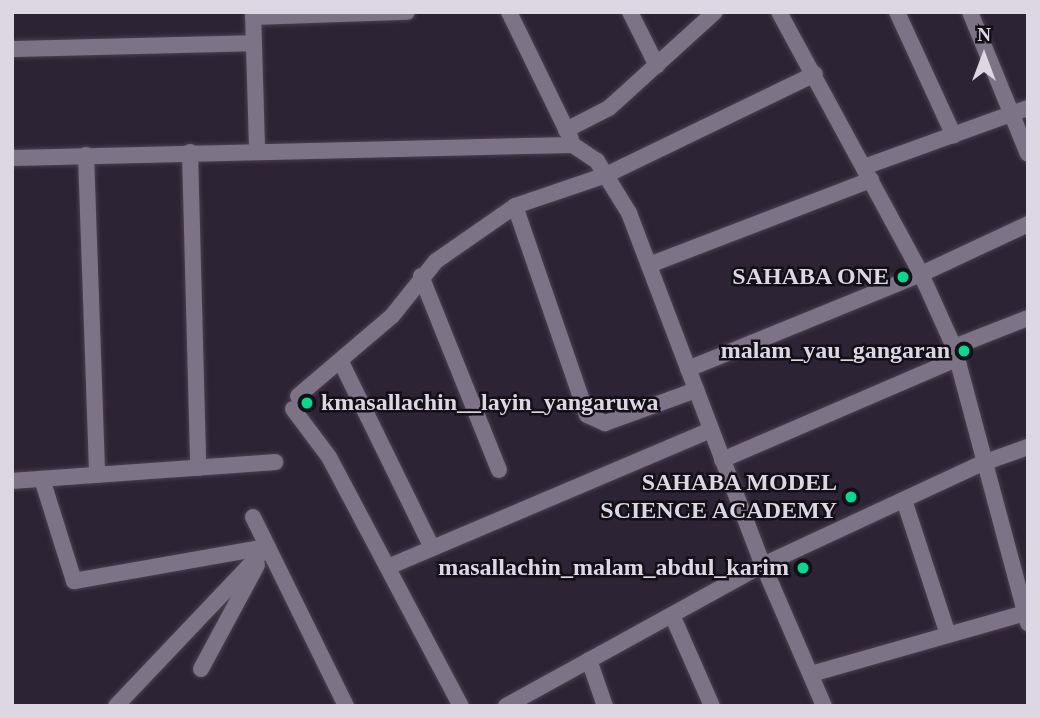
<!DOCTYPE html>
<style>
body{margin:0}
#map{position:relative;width:1040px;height:718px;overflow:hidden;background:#2c2334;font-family:Georgia,serif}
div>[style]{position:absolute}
.roads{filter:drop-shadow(0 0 2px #49414f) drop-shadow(0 0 2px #49414f)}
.street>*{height:16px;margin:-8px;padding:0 8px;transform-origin:8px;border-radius:8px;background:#7d7387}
.dots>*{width:19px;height:19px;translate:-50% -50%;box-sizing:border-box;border:4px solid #130f16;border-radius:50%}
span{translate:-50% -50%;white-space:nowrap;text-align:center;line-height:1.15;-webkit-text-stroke:5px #130f16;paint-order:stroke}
.poi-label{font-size:24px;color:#dcd7e2;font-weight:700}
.right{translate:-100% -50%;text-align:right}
.left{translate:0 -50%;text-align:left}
.frame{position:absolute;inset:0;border:14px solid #dcd7e2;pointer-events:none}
.north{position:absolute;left:949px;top:21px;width:70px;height:70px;-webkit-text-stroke:5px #130f16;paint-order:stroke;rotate:0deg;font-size:19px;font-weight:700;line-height:28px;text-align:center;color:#dcd7e2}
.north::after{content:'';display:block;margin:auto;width:24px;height:32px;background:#dcd7e2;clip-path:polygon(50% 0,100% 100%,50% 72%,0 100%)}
</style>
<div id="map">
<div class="roads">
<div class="street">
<i style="left:253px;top:12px;width:138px;rotate:88.3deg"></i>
<i style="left:509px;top:12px;width:141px;rotate:64deg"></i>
<i style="left:630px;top:12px;width:60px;rotate:63.4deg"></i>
<i style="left:779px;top:12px;width:298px;rotate:61.5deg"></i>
<i style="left:921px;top:274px;width:80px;rotate:65.7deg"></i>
<i style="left:954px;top:347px;width:286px;rotate:75deg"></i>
<i style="left:897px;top:12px;width:136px;rotate:65.3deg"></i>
<i style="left:970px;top:12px;width:153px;rotate:67.8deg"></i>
<i style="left:253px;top:17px;width:154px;rotate:-1.9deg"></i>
<i style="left:12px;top:49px;width:242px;rotate:-1.4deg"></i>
<i style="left:566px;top:130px;width:48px;rotate:-27.1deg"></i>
<i style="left:609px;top:108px;width:143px;rotate:-42.2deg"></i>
<i style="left:190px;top:152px;width:316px;rotate:88.5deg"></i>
<i style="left:86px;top:155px;width:320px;rotate:88deg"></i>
<i style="left:12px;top:158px;width:561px;rotate:-1.33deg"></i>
<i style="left:573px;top:145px;width:29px;rotate:34deg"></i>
<i style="left:597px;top:161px;width:61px;rotate:58.4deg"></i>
<i style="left:629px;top:213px;width:377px;rotate:69.2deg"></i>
<i style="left:763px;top:565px;width:154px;rotate:66.6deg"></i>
<i style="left:864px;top:167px;width:174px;rotate:-19.8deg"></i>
<i style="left:515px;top:206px;width:221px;rotate:71deg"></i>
<i style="left:587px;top:415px;width:20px;rotate:24deg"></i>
<i style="left:605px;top:423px;width:97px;rotate:-19.9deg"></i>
<i style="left:649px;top:265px;width:238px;rotate:-21deg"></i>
<i style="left:421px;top:276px;width:209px;rotate:68.1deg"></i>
<i style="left:954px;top:347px;width:79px;rotate:-21.4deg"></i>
<i style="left:341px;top:362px;width:207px;rotate:63.9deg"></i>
<i style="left:688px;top:369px;width:252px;rotate:-22.2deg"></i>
<i style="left:921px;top:274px;width:118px;rotate:-25deg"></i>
<i style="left:298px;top:396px;width:123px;rotate:-40.4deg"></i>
<i style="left:392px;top:316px;width:70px;rotate:-51.3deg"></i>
<i style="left:436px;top:261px;width:96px;rotate:-34.8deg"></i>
<i style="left:515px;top:206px;width:96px;rotate:-18.8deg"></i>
<i style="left:606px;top:175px;width:232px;rotate:-25.8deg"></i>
<i style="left:293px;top:409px;width:60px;rotate:53.1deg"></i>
<i style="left:329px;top:457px;width:282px;rotate:62.1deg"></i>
<i style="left:722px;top:460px;width:256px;rotate:-23.3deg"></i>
<i style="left:42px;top:479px;width:107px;rotate:72.6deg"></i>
<i style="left:74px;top:581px;width:196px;rotate:-10deg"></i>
<i style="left:267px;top:547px;width:219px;rotate:133.5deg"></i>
<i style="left:12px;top:481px;width:264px;rotate:-4.1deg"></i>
<i style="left:904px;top:500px;width:142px;rotate:71.9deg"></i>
<i style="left:253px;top:517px;width:211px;rotate:63.8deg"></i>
<i style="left:388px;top:567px;width:350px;rotate:-23deg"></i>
<i style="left:672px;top:615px;width:99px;rotate:66.3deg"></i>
<i style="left:589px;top:660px;width:49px;rotate:70.8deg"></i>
<i style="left:201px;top:669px;width:118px;rotate:-61.7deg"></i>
<i style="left:811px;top:674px;width:223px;rotate:-15.9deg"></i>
<i style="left:506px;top:706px;width:293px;rotate:-28.8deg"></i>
<i style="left:763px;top:565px;width:242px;rotate:-24.9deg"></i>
<i style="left:983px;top:463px;width:48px;rotate:-19.6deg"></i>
</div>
</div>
<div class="dots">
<i style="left:903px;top:277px;background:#05d98b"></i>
<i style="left:964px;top:351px;background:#05d98b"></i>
<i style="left:307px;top:403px;background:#05d98b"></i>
<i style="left:851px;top:497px;background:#05d98b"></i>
<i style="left:803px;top:568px;background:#05d98b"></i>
</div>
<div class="poi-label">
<span class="right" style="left:889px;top:277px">SAHABA ONE</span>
<span class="right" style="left:950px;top:351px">malam_yau_gangaran</span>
<span class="left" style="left:321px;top:403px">kmasallachin__layin_yangaruwa</span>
<span class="right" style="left:837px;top:497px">SAHABA MODEL<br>SCIENCE ACADEMY</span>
<span class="right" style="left:789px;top:568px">masallachin_malam_abdul_karim</span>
</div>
<div class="frame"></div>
<div class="north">N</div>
</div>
